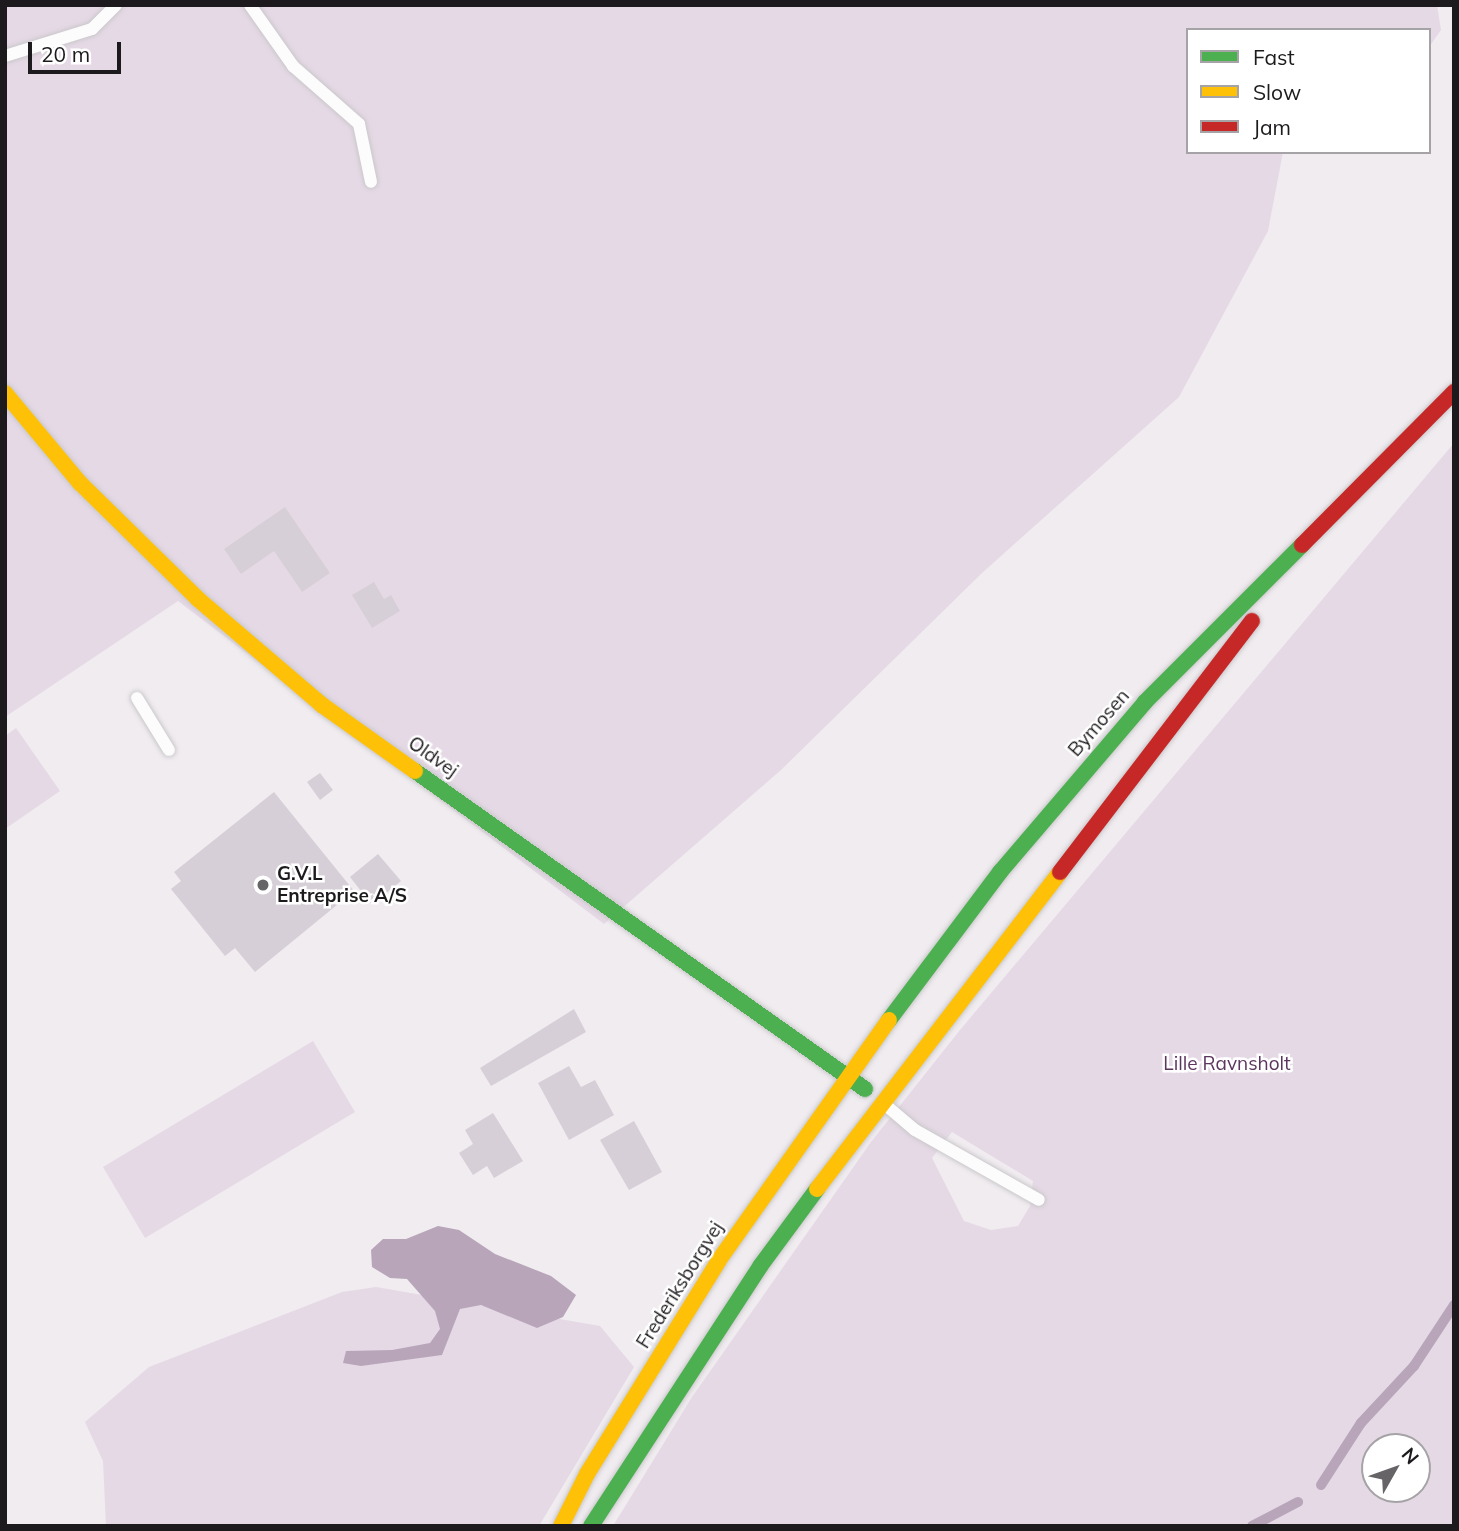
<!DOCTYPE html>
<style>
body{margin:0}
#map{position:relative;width:1459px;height:1531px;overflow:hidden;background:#f0ecf0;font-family:Mulish,sans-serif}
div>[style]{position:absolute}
.green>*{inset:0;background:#e5d9e6}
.water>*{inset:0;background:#b8a5b9}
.stream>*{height:10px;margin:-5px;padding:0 5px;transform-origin:5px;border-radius:5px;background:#b8a5b9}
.building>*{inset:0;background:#d7cfd7}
.roads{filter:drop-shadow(0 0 2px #cac8ca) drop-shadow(0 0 2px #cac8ca)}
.lane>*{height:12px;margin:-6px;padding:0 6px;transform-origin:6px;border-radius:6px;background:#fdfcfd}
.fast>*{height:16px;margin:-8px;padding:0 8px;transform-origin:8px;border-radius:8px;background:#4caf50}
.slow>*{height:16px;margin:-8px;padding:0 8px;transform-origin:8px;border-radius:8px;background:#ffc107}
.jam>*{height:16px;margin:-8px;padding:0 8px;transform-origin:8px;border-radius:8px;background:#c62828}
.dots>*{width:19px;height:19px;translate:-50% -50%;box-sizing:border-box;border:4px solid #fff;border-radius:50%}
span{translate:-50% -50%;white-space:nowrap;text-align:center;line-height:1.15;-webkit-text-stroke:5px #fff;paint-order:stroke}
.street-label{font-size:19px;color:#1d1a1d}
.poi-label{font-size:19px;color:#1d1a1d;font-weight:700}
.left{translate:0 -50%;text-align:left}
.park-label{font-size:19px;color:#5c365e}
.frame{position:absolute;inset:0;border:7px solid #1d1a1d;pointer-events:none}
.legend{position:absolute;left:1186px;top:28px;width:245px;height:126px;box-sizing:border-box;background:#fff;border:2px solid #a5a3a5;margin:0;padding:9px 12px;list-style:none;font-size:21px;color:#1d1a1d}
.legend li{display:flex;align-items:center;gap:14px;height:35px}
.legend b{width:35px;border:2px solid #a5a3a5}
.north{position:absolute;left:1361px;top:1433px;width:70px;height:70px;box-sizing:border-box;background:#fff;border:2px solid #a5a3a5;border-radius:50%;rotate:50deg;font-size:19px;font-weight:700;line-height:28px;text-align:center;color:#1d1a1d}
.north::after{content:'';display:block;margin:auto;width:24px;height:32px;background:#676467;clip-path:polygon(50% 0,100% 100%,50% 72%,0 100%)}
.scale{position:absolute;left:28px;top:42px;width:93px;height:32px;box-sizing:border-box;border:4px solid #1d1a1d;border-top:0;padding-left:9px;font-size:21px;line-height:24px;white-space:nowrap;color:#1d1a1d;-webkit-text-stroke:5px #fff;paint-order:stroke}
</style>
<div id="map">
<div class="green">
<i style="clip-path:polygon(5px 5px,1437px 5px,1441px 30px,1429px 47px,1429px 30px,1188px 30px,1188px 152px,1283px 152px,1268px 231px,1179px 397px,982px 573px,781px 770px,604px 924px,178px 601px,5px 717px)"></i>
<i style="clip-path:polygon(evenodd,1454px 443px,1454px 1526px,613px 1526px,692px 1397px,871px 1142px,960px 1030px,1454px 443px,952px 1132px,1033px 1181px,1030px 1206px,1018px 1226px,991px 1230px,964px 1221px,932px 1158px,952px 1132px,1454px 443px,1375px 1447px,1417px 1447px,1417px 1489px,1375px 1489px,1375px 1447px)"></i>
<i style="clip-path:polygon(16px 728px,60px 791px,5px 829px,5px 736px)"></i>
<i style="clip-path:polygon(313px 1041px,355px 1112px,145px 1238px,103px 1167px)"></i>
<i style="clip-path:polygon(376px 1287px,600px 1326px,634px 1367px,539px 1526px,106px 1526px,103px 1461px,85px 1422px,149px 1367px,342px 1292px)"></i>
</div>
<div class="water">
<i style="clip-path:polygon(438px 1226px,459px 1230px,495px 1254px,551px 1276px,576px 1295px,563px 1317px,537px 1328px,481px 1305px,460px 1309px,442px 1355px,361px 1366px,343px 1363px,346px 1351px,392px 1350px,430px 1343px,440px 1329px,435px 1311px,407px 1279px,390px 1278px,372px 1267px,371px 1250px,383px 1239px,406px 1239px)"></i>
</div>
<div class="stream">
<i style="left:1321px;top:1485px;width:74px;rotate:-57.2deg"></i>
<i style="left:1361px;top:1423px;width:78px;rotate:-47.1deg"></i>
<i style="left:1414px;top:1366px;width:73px;rotate:-56.7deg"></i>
<i style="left:1252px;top:1526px;width:52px;rotate:-27.6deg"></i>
</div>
<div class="building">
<i style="clip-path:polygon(285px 507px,330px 573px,302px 592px,274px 551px,241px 574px,224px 549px)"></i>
<i style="clip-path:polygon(374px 582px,384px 599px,391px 595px,400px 611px,372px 628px,352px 595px)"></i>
<i style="clip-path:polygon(320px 773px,333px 790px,320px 800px,307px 782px)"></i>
<i style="clip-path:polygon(274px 792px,354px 891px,255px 972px,235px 948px,225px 956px,171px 889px,181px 881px,174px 872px)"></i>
<i style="clip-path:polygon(378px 854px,401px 881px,372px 905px,350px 877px)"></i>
<i style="clip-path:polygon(574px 1009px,586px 1032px,491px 1086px,480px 1068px)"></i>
<i style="clip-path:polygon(569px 1066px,581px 1087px,595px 1080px,614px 1115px,569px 1140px,538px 1083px)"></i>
<i style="clip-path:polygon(493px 1113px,523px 1161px,494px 1178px,487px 1166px,473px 1175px,459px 1153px,473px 1144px,465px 1130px)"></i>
<i style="clip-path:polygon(634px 1121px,662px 1172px,629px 1190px,600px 1140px)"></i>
</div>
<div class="roads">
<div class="lane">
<i style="left:250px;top:5px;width:75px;rotate:54.8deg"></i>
<i style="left:293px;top:66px;width:88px;rotate:41.3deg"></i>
<i style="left:359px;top:124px;width:59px;rotate:78.3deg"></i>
<i style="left:5px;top:56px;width:91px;rotate:-17.2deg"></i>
<i style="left:92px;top:29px;width:34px;rotate:-45deg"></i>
<i style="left:137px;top:698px;width:61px;rotate:58.4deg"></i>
<i style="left:882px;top:1102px;width:43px;rotate:40.3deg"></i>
<i style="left:915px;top:1130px;width:142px;rotate:29.4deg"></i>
</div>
<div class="fast">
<i style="left:415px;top:771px;width:551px;rotate:35.25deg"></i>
<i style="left:889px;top:1020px;width:185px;rotate:-53.1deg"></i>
<i style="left:1000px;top:872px;width:223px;rotate:-49.5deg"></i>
<i style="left:1145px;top:702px;width:222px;rotate:-45deg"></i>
<i style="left:591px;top:1526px;width:311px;rotate:-56.9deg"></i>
<i style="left:761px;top:1265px;width:94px;rotate:-53.6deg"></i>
</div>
<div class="slow">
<i style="left:5px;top:393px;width:117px;rotate:50.2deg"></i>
<i style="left:80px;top:483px;width:165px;rotate:44.5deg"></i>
<i style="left:198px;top:599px;width:163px;rotate:40.5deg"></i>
<i style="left:322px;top:705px;width:114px;rotate:35.4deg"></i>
<i style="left:817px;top:1189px;width:399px;rotate:-52.5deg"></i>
<i style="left:561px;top:1526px;width:58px;rotate:-63.4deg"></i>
<i style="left:587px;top:1474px;width:251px;rotate:-58.3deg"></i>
<i style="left:719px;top:1260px;width:294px;rotate:-54.7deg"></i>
</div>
<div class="jam">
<i style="left:1302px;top:545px;width:216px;rotate:-45.2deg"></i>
<i style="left:1060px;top:872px;width:316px;rotate:-52.6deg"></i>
</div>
</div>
<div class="dots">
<i style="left:263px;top:885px;background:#676467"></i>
</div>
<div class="street-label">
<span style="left:1099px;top:723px;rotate:-49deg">Bymosen</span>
<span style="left:433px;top:757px;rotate:35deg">Oldvej</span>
<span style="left:680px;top:1285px;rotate:-58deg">Frederiksborgvej</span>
</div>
<div class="poi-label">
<span class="left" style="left:277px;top:885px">G.V.L<br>Entreprise A/S</span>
</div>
<div class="park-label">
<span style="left:1227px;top:1064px">Lille Ravnsholt</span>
</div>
<div class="frame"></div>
<ul class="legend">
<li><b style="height:9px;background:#4caf50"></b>Fast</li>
<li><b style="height:9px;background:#ffc107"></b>Slow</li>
<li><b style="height:9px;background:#c62828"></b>Jam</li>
</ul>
<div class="north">N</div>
<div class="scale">20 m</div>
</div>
